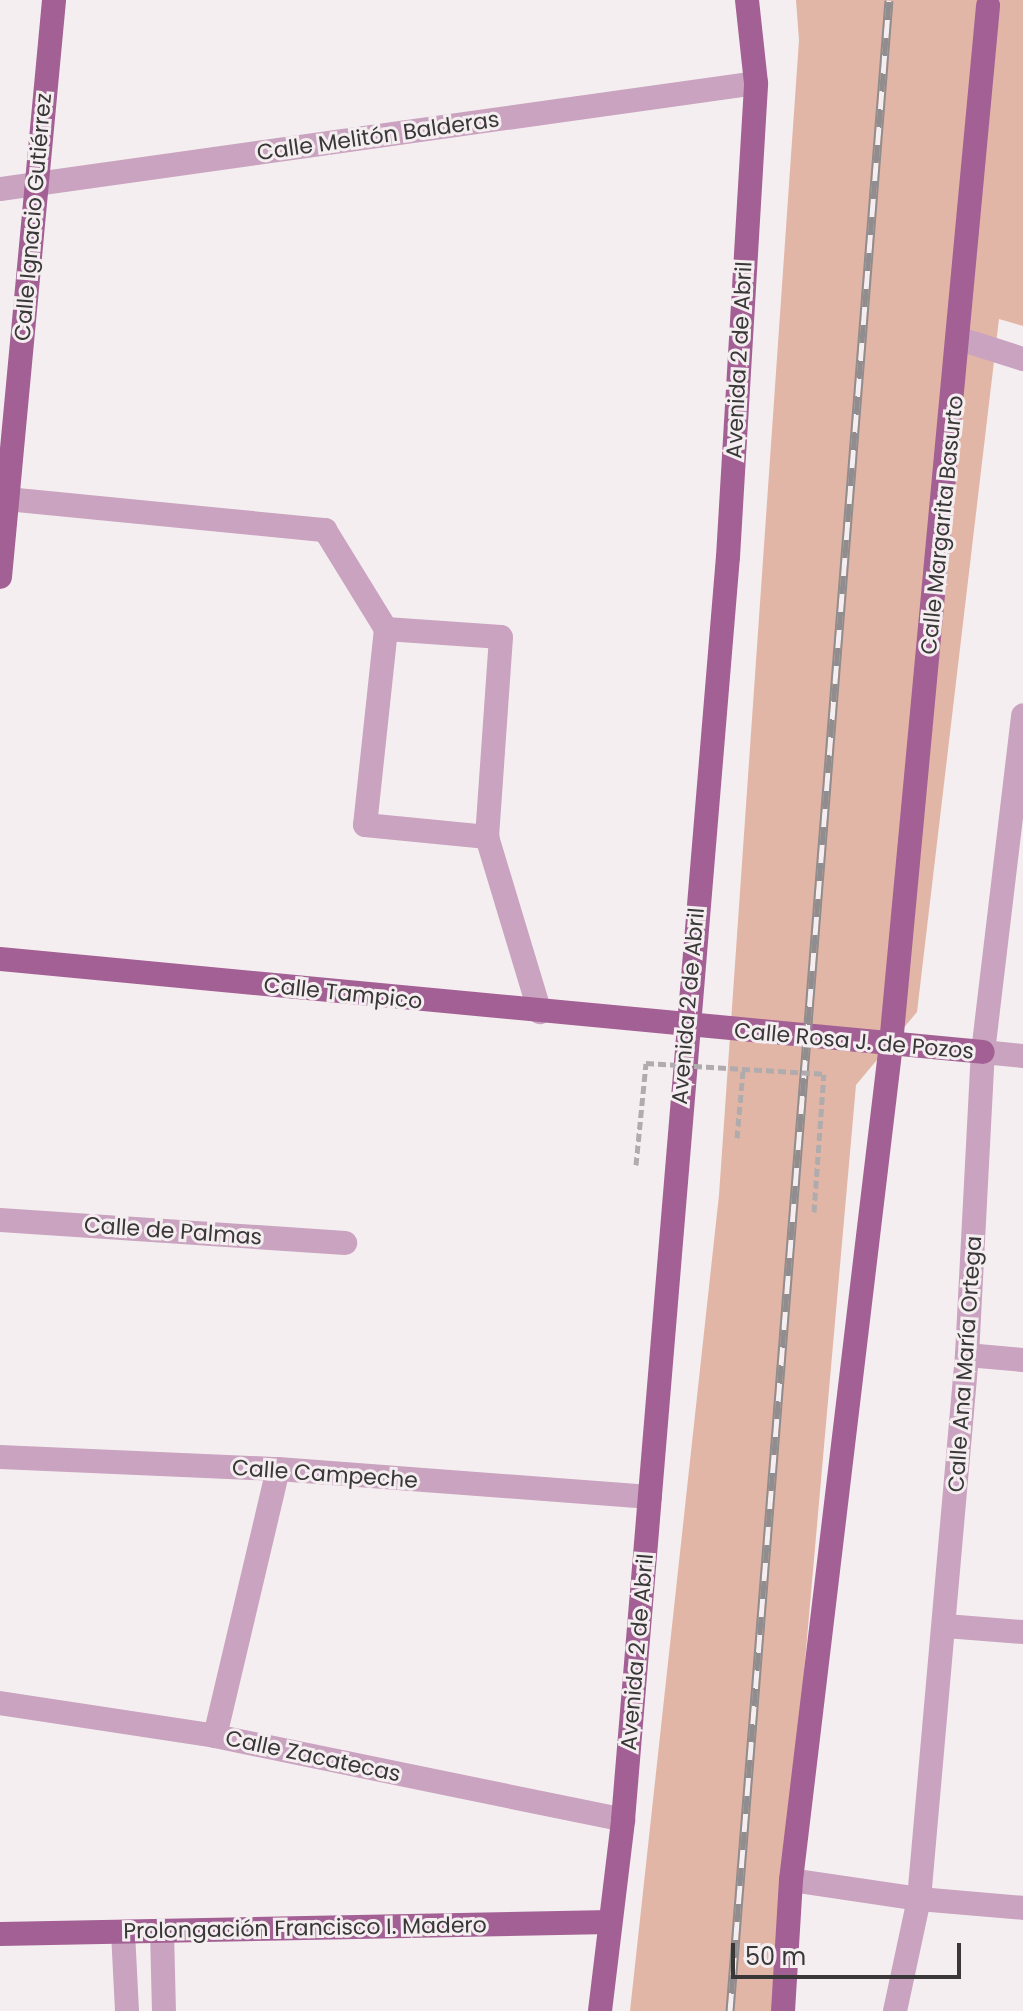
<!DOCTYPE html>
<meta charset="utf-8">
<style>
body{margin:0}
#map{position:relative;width:1023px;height:2011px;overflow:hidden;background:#f5eef0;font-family:Poppins,sans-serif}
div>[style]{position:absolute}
.green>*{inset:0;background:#e2b6a6}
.path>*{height:5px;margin-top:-2.5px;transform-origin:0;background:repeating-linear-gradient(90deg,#b0abac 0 8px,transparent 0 12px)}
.minor>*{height:24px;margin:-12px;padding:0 12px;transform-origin:12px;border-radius:12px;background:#c9a3bf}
.major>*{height:24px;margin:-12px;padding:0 12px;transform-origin:12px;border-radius:12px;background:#a36094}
.rail>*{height:9px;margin-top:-4.5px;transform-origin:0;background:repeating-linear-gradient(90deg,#f5eef0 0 18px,#918d8f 0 36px);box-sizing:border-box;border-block:2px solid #918d8f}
.path-bridge>*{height:5px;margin-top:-2.5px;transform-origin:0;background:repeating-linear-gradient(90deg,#b0abac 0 8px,transparent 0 12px)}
span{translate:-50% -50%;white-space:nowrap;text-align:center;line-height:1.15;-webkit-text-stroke:6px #f5eef0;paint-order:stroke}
.street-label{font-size:22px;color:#393738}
.scale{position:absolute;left:731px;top:1943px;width:230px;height:36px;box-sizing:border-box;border:4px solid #393738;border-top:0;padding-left:10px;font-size:24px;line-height:28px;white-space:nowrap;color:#393738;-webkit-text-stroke:6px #f5eef0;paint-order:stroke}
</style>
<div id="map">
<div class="green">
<i style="clip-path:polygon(796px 0,1023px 0,1023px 326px,999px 319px,917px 1012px,856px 1085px,774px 2011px,630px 2011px,719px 1195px,799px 40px)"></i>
</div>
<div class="path">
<i style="left:737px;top:1138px;width:67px;rotate:-84.9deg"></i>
<i style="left:636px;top:1165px;width:102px;rotate:-84.4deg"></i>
<i style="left:814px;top:1212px;width:138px;rotate:-85.9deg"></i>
</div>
<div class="minor">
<i style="left:0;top:189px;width:763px;rotate:-7.98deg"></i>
<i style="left:960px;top:339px;width:66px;rotate:17.6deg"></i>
<i style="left:7px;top:499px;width:320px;rotate:5.6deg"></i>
<i style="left:325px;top:530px;width:116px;rotate:58.4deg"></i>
<i style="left:386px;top:629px;width:197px;rotate:96.1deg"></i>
<i style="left:365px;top:825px;width:123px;rotate:5.6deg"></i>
<i style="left:386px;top:629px;width:115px;rotate:4deg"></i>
<i style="left:501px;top:637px;width:200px;rotate:94deg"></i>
<i style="left:487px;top:837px;width:183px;rotate:73.2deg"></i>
<i style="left:983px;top:1052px;width:40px;rotate:5.7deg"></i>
<i style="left:0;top:1220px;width:346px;rotate:3.8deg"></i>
<i style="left:967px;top:1355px;width:56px;rotate:5.1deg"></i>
<i style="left:0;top:1457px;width:278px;rotate:2.5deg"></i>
<i style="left:278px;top:1469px;width:373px;rotate:4.3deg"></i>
<i style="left:946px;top:1626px;width:77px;rotate:4.5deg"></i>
<i style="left:0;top:1703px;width:218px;rotate:8.7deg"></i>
<i style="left:215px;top:1736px;width:417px;rotate:11.6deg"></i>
<i style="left:215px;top:1736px;width:274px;rotate:-76.7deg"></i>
<i style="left:791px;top:1880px;width:129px;rotate:8.4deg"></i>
<i style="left:919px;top:1899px;width:104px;rotate:4.9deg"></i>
<i style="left:162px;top:1931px;width:80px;rotate:88.6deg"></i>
<i style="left:123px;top:1932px;width:79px;rotate:87.1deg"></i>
<i style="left:895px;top:2011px;width:115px;rotate:-77.9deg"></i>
<i style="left:919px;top:1899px;width:546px;rotate:-84.96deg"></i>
<i style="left:967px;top:1355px;width:303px;rotate:-87deg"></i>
<i style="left:983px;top:1052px;width:339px;rotate:-83.2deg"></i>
</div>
<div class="major">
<i style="left:0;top:577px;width:580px;rotate:-84.65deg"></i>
<i style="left:0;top:959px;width:987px;rotate:5.4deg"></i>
<i style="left:0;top:1934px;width:610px;rotate:-1.13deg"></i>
<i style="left:600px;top:2011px;width:192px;rotate:-83.1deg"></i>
<i style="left:623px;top:1820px;width:1267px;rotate:-85.25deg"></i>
<i style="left:728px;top:557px;width:475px;rotate:-86.6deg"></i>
<i style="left:756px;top:83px;width:83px;rotate:-96.2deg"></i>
<i style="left:783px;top:2011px;width:131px;rotate:-86.5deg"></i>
<i style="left:791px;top:1880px;width:842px;rotate:-83.18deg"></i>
<i style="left:891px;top:1044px;width:1043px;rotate:-84.66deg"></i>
</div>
<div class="rail">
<i style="left:730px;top:2011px;width:2017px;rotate:-85.48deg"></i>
</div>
<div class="path-bridge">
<i style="left:646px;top:1063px;width:178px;rotate:3.5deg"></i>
</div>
<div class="street-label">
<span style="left:378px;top:136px;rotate:-8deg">Calle Melitón Balderas</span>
<span style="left:33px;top:217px;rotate:-85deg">Calle Ignacio Gutiérrez</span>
<span style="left:739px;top:360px;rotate:-87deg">Avenida 2 de Abril</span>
<span style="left:942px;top:525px;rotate:-84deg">Calle Margarita Basurto</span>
<span style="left:343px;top:993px;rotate:6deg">Calle Tampico</span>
<span style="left:688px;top:1006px;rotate:-85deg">Avenida 2 de Abril</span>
<span style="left:854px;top:1041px;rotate:5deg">Calle Rosa J. de Pozos</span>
<span style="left:173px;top:1231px;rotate:4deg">Calle de Palmas</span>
<span style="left:965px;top:1364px;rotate:-86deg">Calle Ana María Ortega</span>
<span style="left:325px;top:1474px;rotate:4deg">Calle Campeche</span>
<span style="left:637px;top:1652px;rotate:-85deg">Avenida 2 de Abril</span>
<span style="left:313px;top:1756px;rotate:12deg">Calle Zacatecas</span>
<span style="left:305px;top:1928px;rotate:-1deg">Prolongación Francisco I. Madero</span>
</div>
<div class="scale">50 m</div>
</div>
